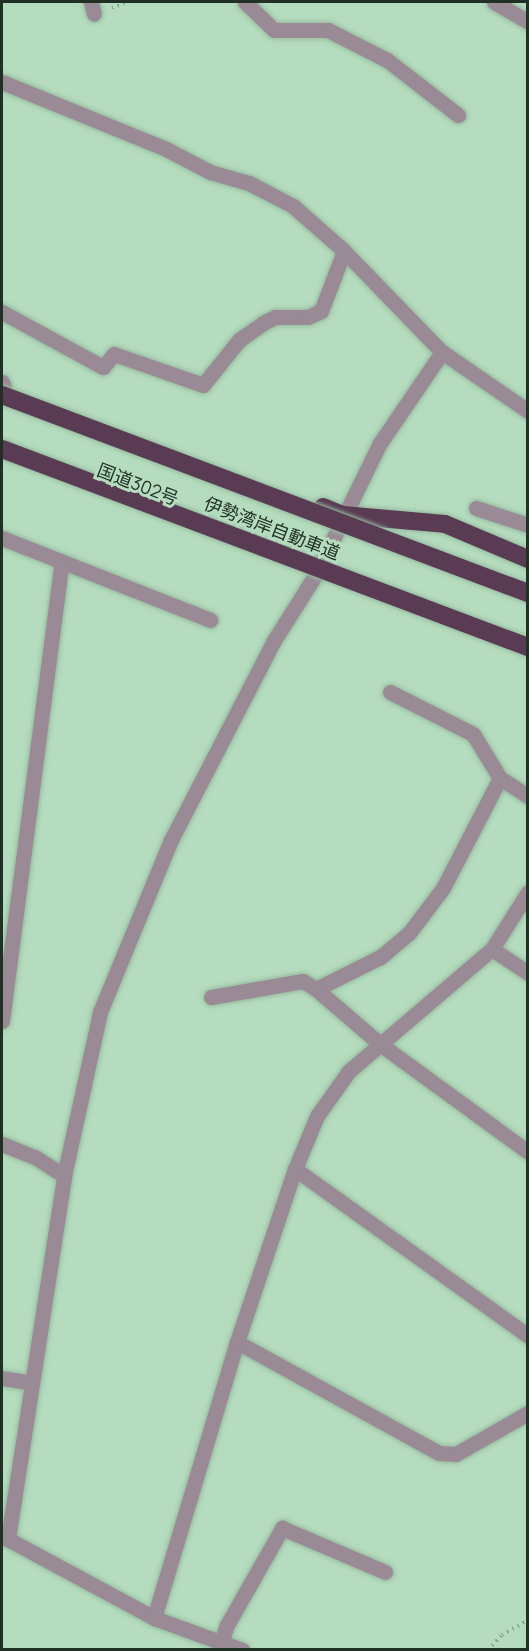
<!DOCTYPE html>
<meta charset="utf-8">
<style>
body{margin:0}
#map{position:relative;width:529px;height:1651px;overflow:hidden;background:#b5dcbe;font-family:Manrope,"Noto Sans JP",sans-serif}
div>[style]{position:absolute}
.path>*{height:4px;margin-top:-2px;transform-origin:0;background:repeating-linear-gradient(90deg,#87a68e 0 1.5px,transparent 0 6px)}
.roads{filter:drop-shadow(0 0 2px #97ba9f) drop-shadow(0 0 2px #97ba9f)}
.minor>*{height:15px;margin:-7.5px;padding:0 7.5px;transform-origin:7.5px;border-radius:7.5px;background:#998a96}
.highway>*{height:18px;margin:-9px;padding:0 9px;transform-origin:9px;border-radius:9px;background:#593b54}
.bridges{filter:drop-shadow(0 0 2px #97ba9f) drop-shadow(0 0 2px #97ba9f)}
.highway-bridge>*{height:18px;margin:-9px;padding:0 9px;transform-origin:9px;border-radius:9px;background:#593b54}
span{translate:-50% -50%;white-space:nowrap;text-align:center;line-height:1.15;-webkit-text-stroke:6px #b5dcbe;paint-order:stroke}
.street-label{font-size:18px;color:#213025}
.frame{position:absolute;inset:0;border:3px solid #213025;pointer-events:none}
</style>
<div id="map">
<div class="path">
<i style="left:112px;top:8px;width:17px;rotate:-21deg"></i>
<i style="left:488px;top:1650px;width:21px;rotate:-47deg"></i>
<i style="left:502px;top:1635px;width:30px;rotate:-30deg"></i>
</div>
<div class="roads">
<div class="minor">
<i style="left:91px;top:2px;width:12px;rotate:76deg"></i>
<i style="left:245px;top:2px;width:40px;rotate:44deg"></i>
<i style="left:274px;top:30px;width:54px"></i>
<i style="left:328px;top:30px;width:66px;rotate:27deg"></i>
<i style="left:387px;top:60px;width:90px;rotate:37.8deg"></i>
<i style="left:494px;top:2px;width:39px;rotate:30deg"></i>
<i style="left:2px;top:82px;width:177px;rotate:22.2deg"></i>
<i style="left:166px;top:149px;width:50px;rotate:27.6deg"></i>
<i style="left:210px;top:172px;width:41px;rotate:15.8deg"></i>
<i style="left:249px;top:183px;width:50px;rotate:27.6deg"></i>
<i style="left:293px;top:206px;width:68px;rotate:41.4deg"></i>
<i style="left:344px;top:251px;width:141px;rotate:45.9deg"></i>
<i style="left:442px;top:352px;width:104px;rotate:34.5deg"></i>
<i style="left:2px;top:312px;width:115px;rotate:28.6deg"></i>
<i style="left:103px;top:367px;width:17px;rotate:-50deg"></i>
<i style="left:114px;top:354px;width:94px;rotate:19.2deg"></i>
<i style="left:203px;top:385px;width:58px;rotate:-51.3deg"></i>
<i style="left:239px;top:340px;width:29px;rotate:-35deg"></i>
<i style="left:263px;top:323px;width:13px;rotate:-27deg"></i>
<i style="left:275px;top:317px;width:33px"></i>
<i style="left:308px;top:317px;width:14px;rotate:-25deg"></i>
<i style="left:321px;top:311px;width:64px;rotate:-69deg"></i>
<i style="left:2px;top:382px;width:5px;rotate:68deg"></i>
<i style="left:476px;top:508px;width:55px;rotate:18.1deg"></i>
<i style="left:2px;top:538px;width:224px;rotate:21.5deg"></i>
<i style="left:390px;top:692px;width:93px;rotate:26.8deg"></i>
<i style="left:473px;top:734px;width:52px;rotate:58.5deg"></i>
<i style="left:500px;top:778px;width:33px;rotate:33deg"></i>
<i style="left:500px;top:778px;width:124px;rotate:117.4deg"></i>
<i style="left:443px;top:888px;width:56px;rotate:127.1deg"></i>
<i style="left:409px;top:933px;width:38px;rotate:140deg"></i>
<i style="left:380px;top:957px;width:72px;rotate:153.4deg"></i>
<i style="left:316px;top:989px;width:84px;rotate:40.7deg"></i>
<i style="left:380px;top:1044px;width:183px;rotate:36.1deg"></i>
<i style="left:492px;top:949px;width:43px;rotate:33.7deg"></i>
<i style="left:211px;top:997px;width:93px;rotate:-9.9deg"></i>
<i style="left:303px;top:981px;width:15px;rotate:32deg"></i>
<i style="left:2px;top:1021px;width:463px;rotate:-82.6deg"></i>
<i style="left:2px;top:1144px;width:35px;rotate:22deg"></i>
<i style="left:35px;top:1157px;width:35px;rotate:33deg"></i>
<i style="left:295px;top:1169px;width:287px;rotate:35.6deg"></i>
<i style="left:237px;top:1342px;width:230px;rotate:28.8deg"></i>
<i style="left:439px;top:1453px;width:17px;rotate:3deg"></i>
<i style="left:456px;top:1454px;width:83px;rotate:-29.7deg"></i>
<i style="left:2px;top:1378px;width:30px;rotate:9deg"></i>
<i style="left:2px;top:1536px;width:173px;rotate:28.3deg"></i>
<i style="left:154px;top:1618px;width:94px;rotate:20deg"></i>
<i style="left:8px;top:1539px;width:367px;rotate:-81.2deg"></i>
<i style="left:64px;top:1176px;width:168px;rotate:-77.6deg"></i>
<i style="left:100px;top:1012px;width:186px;rotate:-67.6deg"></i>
<i style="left:171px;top:840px;width:223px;rotate:-62.7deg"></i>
<i style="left:273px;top:642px;width:80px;rotate:-57.7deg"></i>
<i style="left:316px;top:574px;width:146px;rotate:-64deg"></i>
<i style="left:380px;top:443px;width:110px;rotate:-55.7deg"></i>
<i style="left:154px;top:1618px;width:288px;rotate:-73.3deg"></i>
<i style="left:237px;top:1342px;width:182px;rotate:-71.5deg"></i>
<i style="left:295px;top:1169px;width:57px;rotate:-67.5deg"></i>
<i style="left:317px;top:1116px;width:55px;rotate:-54.6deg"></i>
<i style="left:349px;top:1071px;width:188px;rotate:-40.5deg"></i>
<i style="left:492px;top:949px;width:67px;rotate:-57.7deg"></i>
<i style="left:221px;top:1643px;width:19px;rotate:-72deg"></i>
<i style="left:227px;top:1625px;width:112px;rotate:-60.4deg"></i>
<i style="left:282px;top:1528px;width:112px;rotate:23.1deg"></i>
</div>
<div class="highway">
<i style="left:323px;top:507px;width:22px;rotate:22deg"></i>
<i style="left:343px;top:515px;width:102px;rotate:5deg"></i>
<i style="left:445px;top:524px;width:90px;rotate:22.9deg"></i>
</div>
</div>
<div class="bridges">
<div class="highway-bridge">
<i style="left:2px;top:395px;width:562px;rotate:20.63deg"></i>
<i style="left:2px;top:449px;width:562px;rotate:20.63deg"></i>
</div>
</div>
<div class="street-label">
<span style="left:138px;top:484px;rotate:21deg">国道302号</span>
<span style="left:272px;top:528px;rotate:21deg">伊勢湾岸自動車道</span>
</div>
<div class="frame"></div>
</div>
